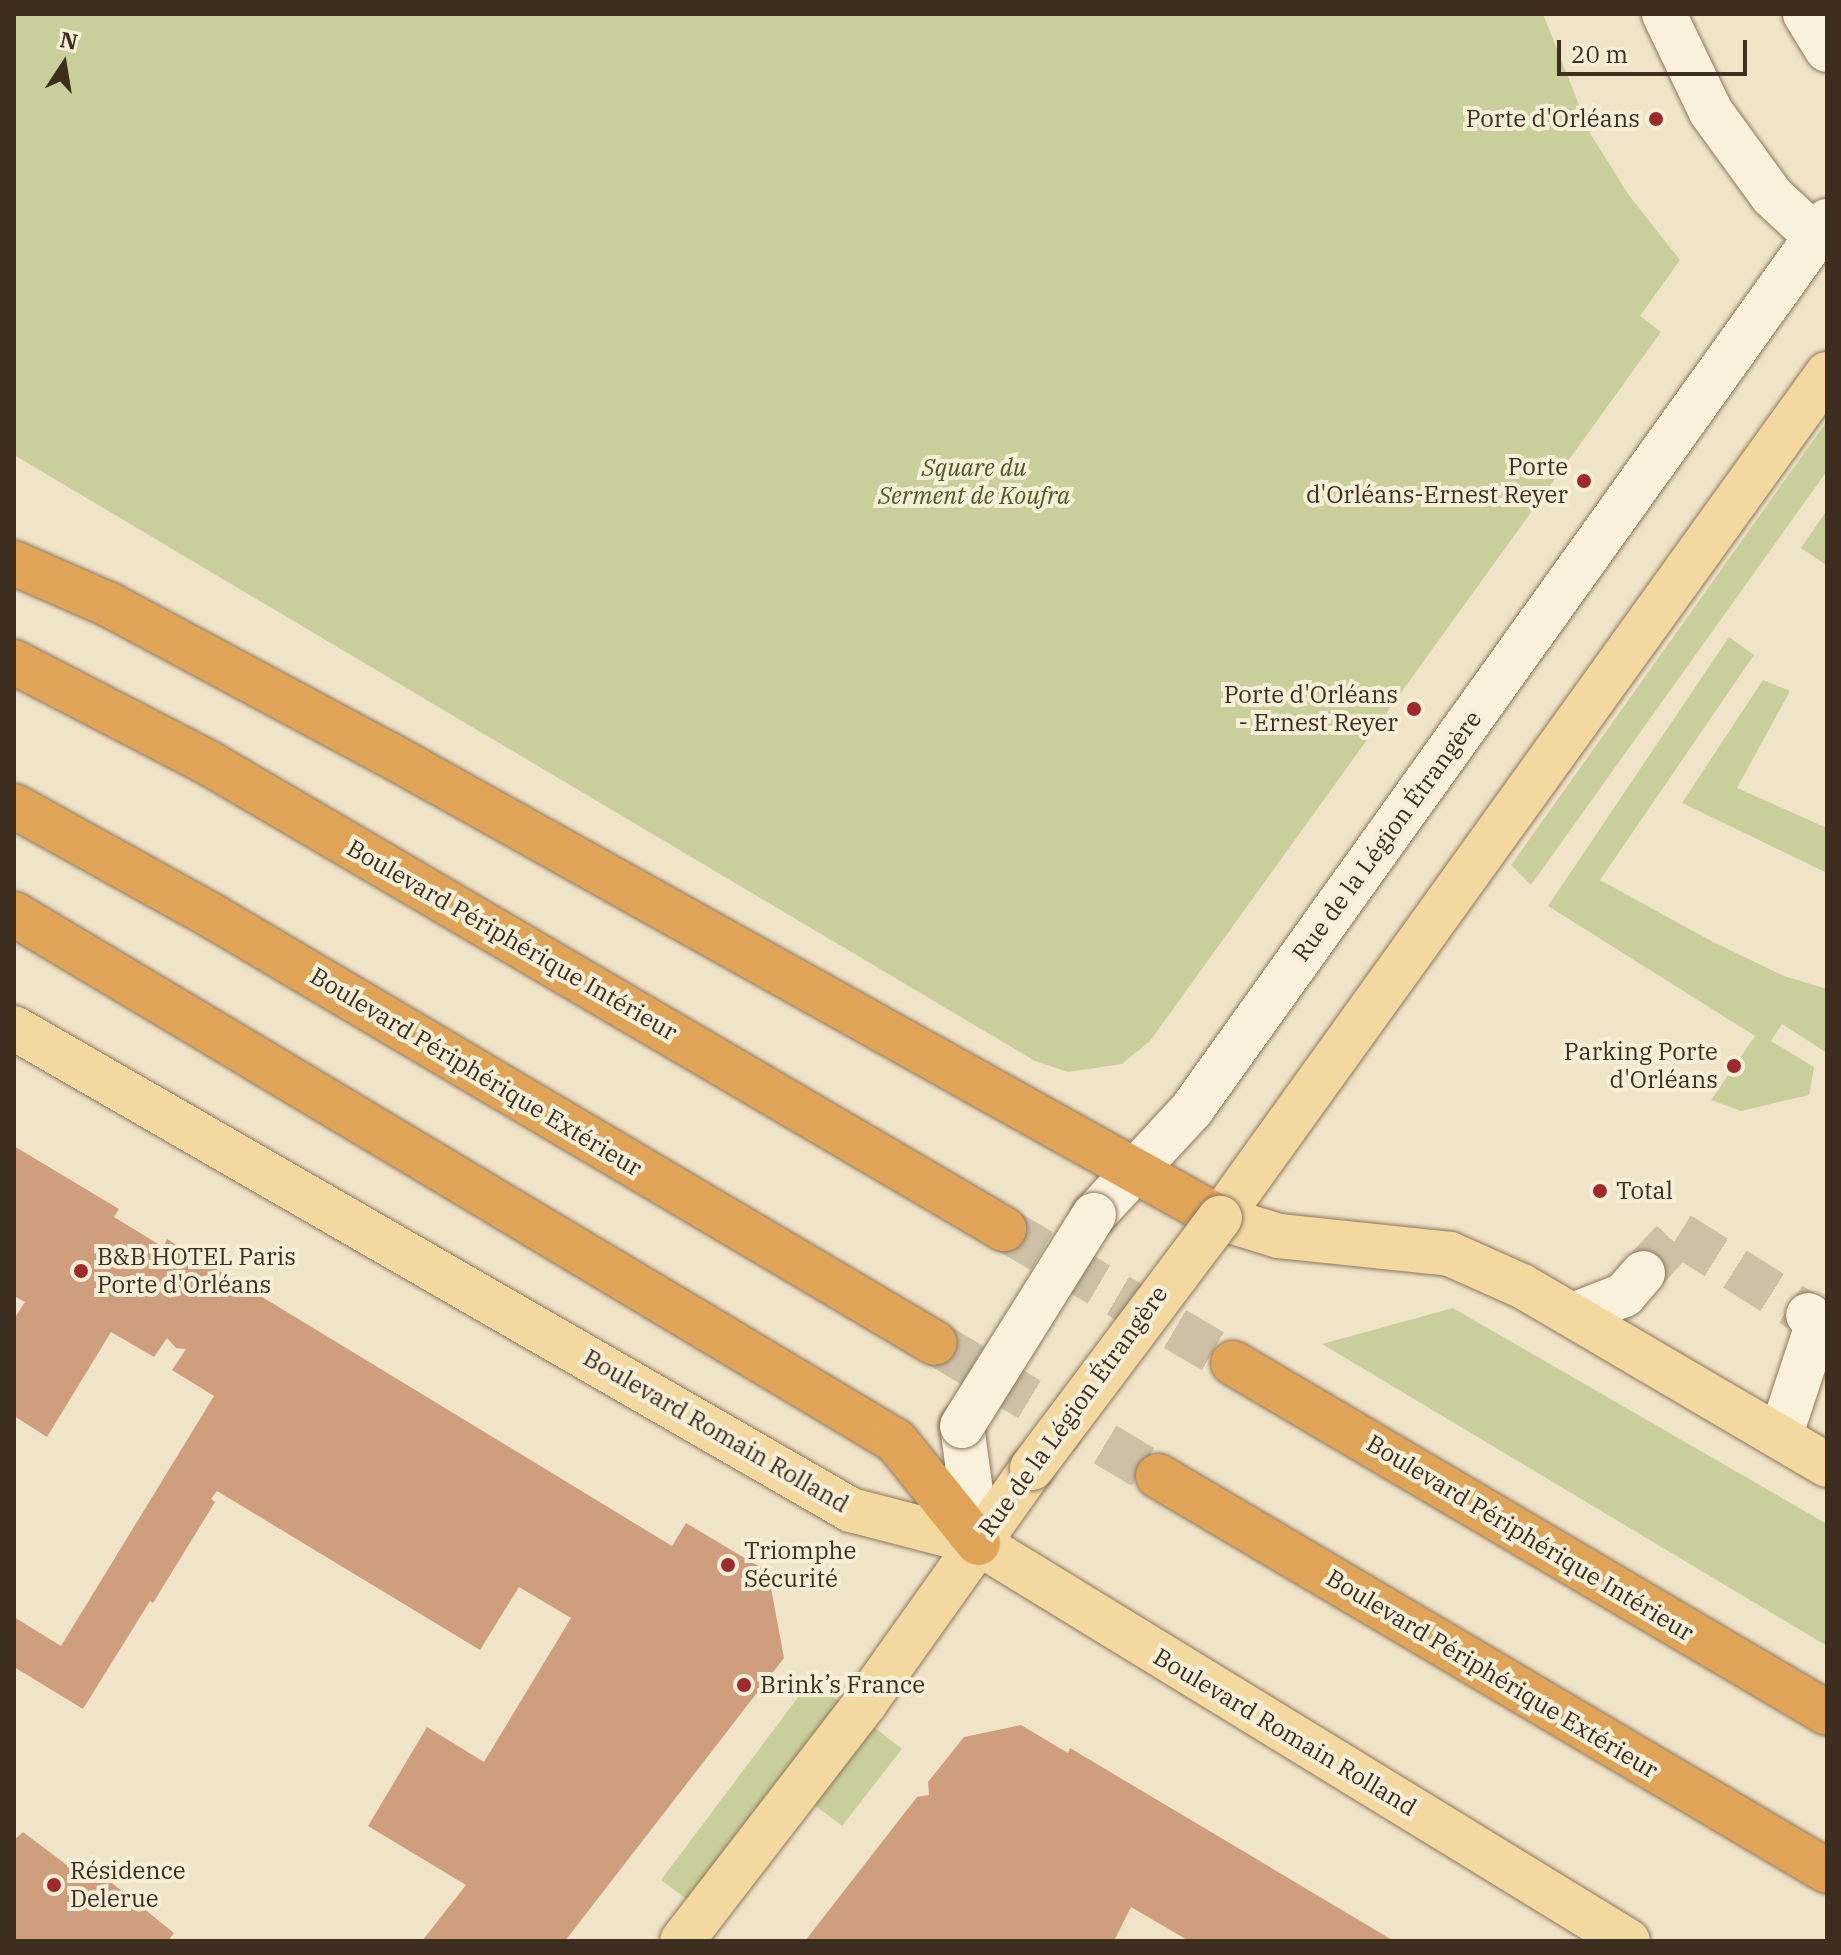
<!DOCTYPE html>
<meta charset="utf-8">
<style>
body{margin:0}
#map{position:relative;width:1841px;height:1955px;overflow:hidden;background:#f0e4c8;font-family:"IBM Plex Serif",serif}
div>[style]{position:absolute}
.green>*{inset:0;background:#c9cf9b}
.building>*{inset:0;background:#cf9f7d}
.minor-tunnel>*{height:44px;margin-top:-22px;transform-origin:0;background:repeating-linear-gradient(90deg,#ccc0a6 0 44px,transparent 0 66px)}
.highway-tunnel>*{height:44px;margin-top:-22px;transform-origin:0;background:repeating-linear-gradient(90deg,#ccc0a6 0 44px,transparent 0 66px)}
.roads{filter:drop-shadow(0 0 2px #8d765c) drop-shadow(0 0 2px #8d765c)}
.minor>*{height:44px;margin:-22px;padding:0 22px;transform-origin:22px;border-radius:22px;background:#faf1dc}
.major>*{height:44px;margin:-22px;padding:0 22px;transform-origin:22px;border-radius:22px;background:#f3d9a0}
.highway>*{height:44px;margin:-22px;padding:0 22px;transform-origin:22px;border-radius:22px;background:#e0a458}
.bridges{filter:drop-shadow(0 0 2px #8d765c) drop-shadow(0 0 2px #8d765c)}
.minor-bridge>*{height:44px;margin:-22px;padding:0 22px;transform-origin:22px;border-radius:22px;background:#faf1dc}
.major-bridge>*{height:44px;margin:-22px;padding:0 22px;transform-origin:22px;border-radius:22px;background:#f3d9a0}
.dots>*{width:22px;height:22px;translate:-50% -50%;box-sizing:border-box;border:4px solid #f7eed8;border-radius:50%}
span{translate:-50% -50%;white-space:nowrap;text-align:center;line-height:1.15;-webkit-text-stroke:8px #f7eed8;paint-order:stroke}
.poi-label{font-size:24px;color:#3d2e20}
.right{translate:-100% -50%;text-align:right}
.left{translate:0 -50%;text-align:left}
.park-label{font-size:24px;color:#4d5a26;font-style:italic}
.street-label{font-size:24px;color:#3d2e20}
.frame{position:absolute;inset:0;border:16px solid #3d2e20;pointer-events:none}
.north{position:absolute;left:24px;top:24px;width:80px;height:80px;-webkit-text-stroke:6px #f7eed8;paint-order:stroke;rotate:12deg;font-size:22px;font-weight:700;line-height:32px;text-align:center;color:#3d2e20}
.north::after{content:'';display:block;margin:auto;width:28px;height:36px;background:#3d2e20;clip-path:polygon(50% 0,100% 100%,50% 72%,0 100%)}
.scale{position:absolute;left:1557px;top:40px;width:190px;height:36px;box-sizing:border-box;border:4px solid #3d2e20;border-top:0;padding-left:10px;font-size:24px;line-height:28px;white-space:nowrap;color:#3d2e20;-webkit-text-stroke:6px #f7eed8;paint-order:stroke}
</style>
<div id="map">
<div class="green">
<i style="clip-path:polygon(14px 14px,1543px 14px,1590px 133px,1628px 194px,1680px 260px,1640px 316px,1661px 332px,1150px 1041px,1122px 1064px,1068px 1072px,1035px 1061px,14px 455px)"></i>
<i style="clip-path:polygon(1827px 421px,1827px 471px,1531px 885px,1511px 865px)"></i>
<i style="clip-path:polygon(1827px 510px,1827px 563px,1826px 565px,1801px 548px)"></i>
<i style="clip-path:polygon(1729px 637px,1754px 655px,1600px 880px,1713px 942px,1784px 976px,1827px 989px,1827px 1053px,1782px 1024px,1771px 1041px,1814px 1067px,1809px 1095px,1741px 1111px,1711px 1100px,1755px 1036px,1548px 906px)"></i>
<i style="clip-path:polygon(1763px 680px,1790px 691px,1737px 788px,1827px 828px,1827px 873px,1682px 803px)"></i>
<i style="clip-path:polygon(1453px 1308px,1827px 1524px,1827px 1646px,1322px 1344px)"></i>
<i style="clip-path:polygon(811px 1680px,840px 1702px,689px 1901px,661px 1880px)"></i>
<i style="clip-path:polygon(874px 1727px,902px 1749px,842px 1826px,813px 1804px)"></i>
</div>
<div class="building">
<i style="clip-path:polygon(14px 1146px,119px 1209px,114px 1217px,163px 1247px,167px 1239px,672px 1546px,686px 1523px,768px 1572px,784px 1658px,565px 1941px,422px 1941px,466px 1885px,368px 1826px,427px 1727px,484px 1762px,571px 1618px,519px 1587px,480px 1650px,217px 1491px,211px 1499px,215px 1502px,153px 1603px,150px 1601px,83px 1709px,14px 1667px,14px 1617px,61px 1646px,214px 1396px,172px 1370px,186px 1349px,176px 1348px,167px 1338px,154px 1357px,111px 1332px,47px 1437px,14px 1416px,14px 1319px,25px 1302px,14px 1296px)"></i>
<i style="clip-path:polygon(1021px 1725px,1068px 1753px,1070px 1748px,1394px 1941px,1189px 1941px,1131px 1907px,1114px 1941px,805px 1941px,917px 1797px,929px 1795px,928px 1782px,964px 1737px)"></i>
<i style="clip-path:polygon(23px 1832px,84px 1878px,92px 1867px,174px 1933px,168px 1941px,14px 1941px,14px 1840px)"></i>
</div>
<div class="minor-tunnel">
<i style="left:1643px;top:1273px;width:53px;rotate:-47.3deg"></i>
<i style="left:1679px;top:1234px;width:152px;rotate:32.1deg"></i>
</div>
<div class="highway-tunnel">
<i style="left:1004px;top:1229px;width:265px;rotate:30.3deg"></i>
<i style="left:935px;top:1343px;width:260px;rotate:30.8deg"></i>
</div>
<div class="roads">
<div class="minor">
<i style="left:1664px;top:14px;width:109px;rotate:64.4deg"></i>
<i style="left:1711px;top:112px;width:104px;rotate:54deg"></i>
<i style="left:1772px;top:196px;width:59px;rotate:42.9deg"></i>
<i style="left:1805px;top:14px;width:42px;rotate:58.6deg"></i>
<i style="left:1094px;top:1215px;width:144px;rotate:-47.2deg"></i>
<i style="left:1192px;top:1109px;width:1092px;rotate:-54.43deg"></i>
<i style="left:1573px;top:1315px;width:55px;rotate:-21.4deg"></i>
<i style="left:1624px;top:1295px;width:29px;rotate:-49deg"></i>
<i style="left:962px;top:1426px;width:118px;rotate:82.2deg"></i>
<i style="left:1780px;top:1437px;width:121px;rotate:-71.7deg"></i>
<i style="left:1818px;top:1322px;width:12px;rotate:-145deg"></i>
</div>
<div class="major">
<i style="left:1827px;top:374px;width:1040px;rotate:125.72deg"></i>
<i style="left:1220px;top:1218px;width:62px;rotate:17deg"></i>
<i style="left:1279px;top:1236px;width:172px;rotate:6deg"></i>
<i style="left:1450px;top:1254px;width:79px;rotate:24deg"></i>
<i style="left:1522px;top:1286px;width:354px;rotate:30.4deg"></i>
<i style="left:14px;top:1028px;width:966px;rotate:29.94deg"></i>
<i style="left:851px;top:1510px;width:131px;rotate:14.6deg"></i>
<i style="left:978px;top:1543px;width:762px;rotate:31.48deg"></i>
<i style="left:682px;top:1941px;width:300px;rotate:-52.4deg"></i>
<i style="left:865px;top:1703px;width:288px;rotate:-54.6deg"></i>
</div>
<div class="highway">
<i style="left:14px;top:563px;width:103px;rotate:23.6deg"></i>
<i style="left:108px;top:604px;width:318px;rotate:28.2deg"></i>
<i style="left:388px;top:754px;width:953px;rotate:29.15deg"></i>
<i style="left:14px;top:662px;width:217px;rotate:27.4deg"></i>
<i style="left:207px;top:762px;width:924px;rotate:30.37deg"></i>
<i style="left:14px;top:806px;width:229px;rotate:29deg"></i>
<i style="left:214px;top:917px;width:837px;rotate:30.58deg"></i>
<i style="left:14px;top:914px;width:1027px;rotate:30.86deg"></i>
<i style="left:896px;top:1441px;width:131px;rotate:51.2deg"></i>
<i style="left:1233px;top:1363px;width:689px;rotate:30.51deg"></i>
<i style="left:1158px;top:1476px;width:777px;rotate:30.56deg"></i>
</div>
</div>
<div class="bridges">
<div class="minor-bridge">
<i style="left:962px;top:1426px;width:249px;rotate:-58deg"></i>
</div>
<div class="major-bridge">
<i style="left:1032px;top:1468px;width:313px;rotate:-53.1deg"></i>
</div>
</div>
<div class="dots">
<i style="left:1656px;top:119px;background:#9e2a2b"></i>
<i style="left:1584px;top:481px;background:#9e2a2b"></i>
<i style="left:1414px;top:709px;background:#9e2a2b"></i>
<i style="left:1734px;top:1066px;background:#9e2a2b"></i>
<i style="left:1600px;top:1191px;background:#9e2a2b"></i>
<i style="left:81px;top:1271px;background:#9e2a2b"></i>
<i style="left:728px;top:1565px;background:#9e2a2b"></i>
<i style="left:744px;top:1685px;background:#9e2a2b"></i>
<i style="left:54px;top:1885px;background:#9e2a2b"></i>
</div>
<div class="poi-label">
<span class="right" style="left:1640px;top:119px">Porte d'Orléans</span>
<span class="right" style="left:1568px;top:481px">Porte<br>d'Orléans-Ernest Reyer</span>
<span class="right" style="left:1398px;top:709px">Porte d'Orléans<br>- Ernest Reyer</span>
<span class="right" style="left:1718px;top:1066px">Parking Porte<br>d'Orléans</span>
<span class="left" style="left:1616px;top:1191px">Total</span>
<span class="left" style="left:97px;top:1271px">B&amp;B HOTEL Paris<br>Porte d'Orléans</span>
<span class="left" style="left:744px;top:1565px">Triomphe<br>Sécurité</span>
<span class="left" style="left:760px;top:1685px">Brink’s France</span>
<span class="left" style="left:70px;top:1885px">Résidence<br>Delerue</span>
</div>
<div class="park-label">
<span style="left:974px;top:482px">Square du<br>Serment de Koufra</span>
</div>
<div class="street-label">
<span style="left:1387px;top:836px;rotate:-54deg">Rue de la Légion Étrangère</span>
<span style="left:512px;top:940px;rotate:30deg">Boulevard Périphérique Intérieur</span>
<span style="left:476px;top:1072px;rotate:31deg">Boulevard Périphérique Extérieur</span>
<span style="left:1073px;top:1411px;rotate:-54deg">Rue de la Légion Étrangère</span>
<span style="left:716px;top:1431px;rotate:30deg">Boulevard Romain Rolland</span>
<span style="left:1530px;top:1538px;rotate:31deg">Boulevard Périphérique Intérieur</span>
<span style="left:1492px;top:1674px;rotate:31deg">Boulevard Périphérique Extérieur</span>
<span style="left:1285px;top:1732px;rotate:31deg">Boulevard Romain Rolland</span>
</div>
<div class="frame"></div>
<div class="north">N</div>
<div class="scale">20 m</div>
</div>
